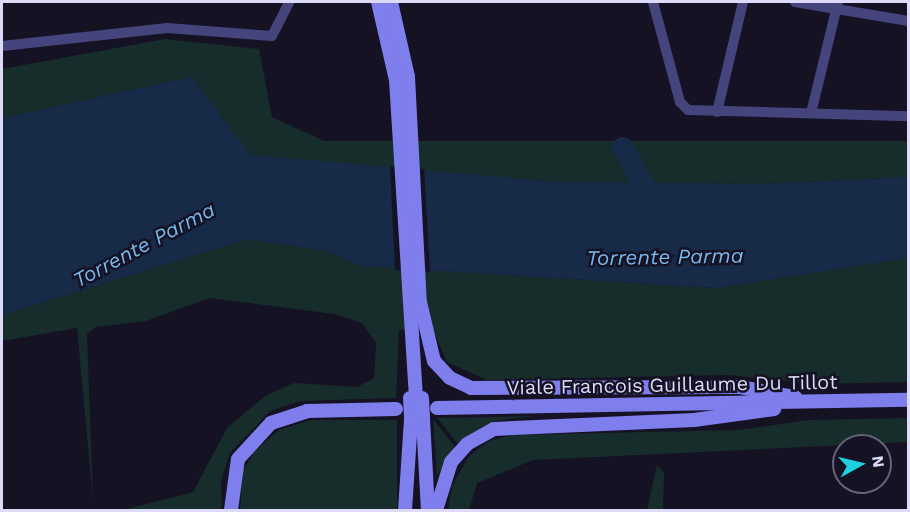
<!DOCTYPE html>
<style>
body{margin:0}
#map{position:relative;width:910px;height:512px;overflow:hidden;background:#151224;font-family:"Work Sans",sans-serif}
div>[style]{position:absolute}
.green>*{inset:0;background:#162d2c}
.water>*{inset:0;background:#172b48}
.pier>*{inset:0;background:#151224}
.river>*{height:21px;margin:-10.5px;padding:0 10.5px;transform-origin:10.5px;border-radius:10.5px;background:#172b48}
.street>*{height:10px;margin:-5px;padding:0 5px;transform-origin:5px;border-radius:5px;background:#45447c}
.secondary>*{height:14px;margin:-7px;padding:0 7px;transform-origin:7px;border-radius:7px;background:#7f7eed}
.secondary-bridge>*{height:14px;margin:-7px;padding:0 7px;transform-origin:7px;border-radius:7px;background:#7f7eed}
span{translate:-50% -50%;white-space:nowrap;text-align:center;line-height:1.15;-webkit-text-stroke:5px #151224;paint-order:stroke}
.street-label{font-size:20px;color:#dddafa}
.water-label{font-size:21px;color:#76b7ec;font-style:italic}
.frame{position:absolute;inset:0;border:3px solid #dddafa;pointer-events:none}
.north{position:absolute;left:832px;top:434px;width:60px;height:60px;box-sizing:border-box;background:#151224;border:2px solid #65627a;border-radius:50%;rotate:82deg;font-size:16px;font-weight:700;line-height:24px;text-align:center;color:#dddafa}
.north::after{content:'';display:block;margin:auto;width:21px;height:27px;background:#20cfe0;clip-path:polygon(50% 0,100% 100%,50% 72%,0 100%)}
</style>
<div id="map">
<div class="green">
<i style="clip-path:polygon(165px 39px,259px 49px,272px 117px,324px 141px,908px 141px,908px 177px,761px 184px,557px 182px,249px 155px,192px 77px,2px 118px,2px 69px)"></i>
<i style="clip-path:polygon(247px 239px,326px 251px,361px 266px,716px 288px,908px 258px,908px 382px,814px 384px,728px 375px,487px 380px,447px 362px,433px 329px,399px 330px,396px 398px,300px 401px,270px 411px,230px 453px,221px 481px,222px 510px,123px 510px,193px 492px,227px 428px,265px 396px,294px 383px,357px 387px,374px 378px,376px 343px,362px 323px,335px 314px,209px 298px,146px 321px,96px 327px,87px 334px,93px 500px,77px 328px,2px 341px,2px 315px)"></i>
<i style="clip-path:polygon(536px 416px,494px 421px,458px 444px,437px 418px)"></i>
<i style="clip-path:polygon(908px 418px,908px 442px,533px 460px,477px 483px,469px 510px,448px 510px,452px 486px,469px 456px,489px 441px,512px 435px,738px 430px,810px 420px)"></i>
<i style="clip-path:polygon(433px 419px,455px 447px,437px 476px)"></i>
<i style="clip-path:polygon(311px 420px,397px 420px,397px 510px,240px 510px,243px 471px,254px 452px,279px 430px)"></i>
<i style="clip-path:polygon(657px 465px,664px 473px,663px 510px,647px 510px)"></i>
</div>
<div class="water">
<i style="clip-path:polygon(192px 77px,250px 155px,557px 182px,761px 184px,908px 177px,908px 258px,716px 288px,361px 266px,326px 251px,247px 239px,2px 315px,2px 118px)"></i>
</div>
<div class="pier">
<i style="clip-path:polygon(390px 166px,424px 169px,430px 272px,395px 270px)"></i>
</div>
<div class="river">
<i style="left:622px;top:147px;width:68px;rotate:60deg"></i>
</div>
<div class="street">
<i style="left:653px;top:2px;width:104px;rotate:74.9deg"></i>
<i style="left:680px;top:102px;width:11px;rotate:45deg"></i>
<i style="left:688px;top:110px;width:220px;rotate:1.6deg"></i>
<i style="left:795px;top:2px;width:115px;rotate:9.5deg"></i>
<i style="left:2px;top:46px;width:166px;rotate:-6.2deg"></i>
<i style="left:167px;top:28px;width:105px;rotate:4.4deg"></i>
<i style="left:272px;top:36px;width:38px;rotate:-63deg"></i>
<i style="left:717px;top:112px;width:113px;rotate:-76.7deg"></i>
<i style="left:811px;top:113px;width:114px;rotate:-76.3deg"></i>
</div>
<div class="secondary">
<i style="left:378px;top:2px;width:80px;rotate:77deg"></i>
<i style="left:396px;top:80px;width:319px;rotate:86.4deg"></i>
<i style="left:391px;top:2px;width:77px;rotate:77.2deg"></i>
<i style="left:408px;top:77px;width:232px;rotate:87deg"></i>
<i style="left:420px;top:302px;width:61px;rotate:76.7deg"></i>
<i style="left:434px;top:361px;width:23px;rotate:47deg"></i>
<i style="left:450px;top:378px;width:23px;rotate:25deg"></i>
<i style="left:471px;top:388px;width:269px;rotate:-0.2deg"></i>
<i style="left:740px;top:387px;width:56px;rotate:10.3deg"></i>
<i style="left:437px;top:408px;width:471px;rotate:-1deg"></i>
<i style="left:423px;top:419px;width:91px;rotate:86.9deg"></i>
<i style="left:231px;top:510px;width:51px;rotate:-82.2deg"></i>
<i style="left:238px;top:459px;width:49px;rotate:-47.5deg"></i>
<i style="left:271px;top:423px;width:38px;rotate:-18deg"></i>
<i style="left:307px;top:411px;width:89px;rotate:-1.3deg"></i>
<i style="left:405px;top:510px;width:91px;rotate:-86.2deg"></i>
<i style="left:436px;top:510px;width:50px;rotate:-72.6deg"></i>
<i style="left:451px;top:462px;width:24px;rotate:-48deg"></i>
<i style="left:467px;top:444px;width:31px;rotate:-29deg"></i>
<i style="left:494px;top:429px;width:200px;rotate:-2.6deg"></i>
<i style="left:694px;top:420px;width:81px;rotate:-7.8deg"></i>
</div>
<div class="secondary-bridge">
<i style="left:410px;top:398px;width:21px;rotate:87deg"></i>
<i style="left:422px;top:398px;width:21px;rotate:87deg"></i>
</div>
<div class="street-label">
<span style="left:672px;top:385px;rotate:-1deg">Viale Francois Guillaume Du Tillot</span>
</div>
<div class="water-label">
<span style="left:144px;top:245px;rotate:-28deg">Torrente Parma</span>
<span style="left:665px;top:257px;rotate:-1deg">Torrente Parma</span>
</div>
<div class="frame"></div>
<div class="north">N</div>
</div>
